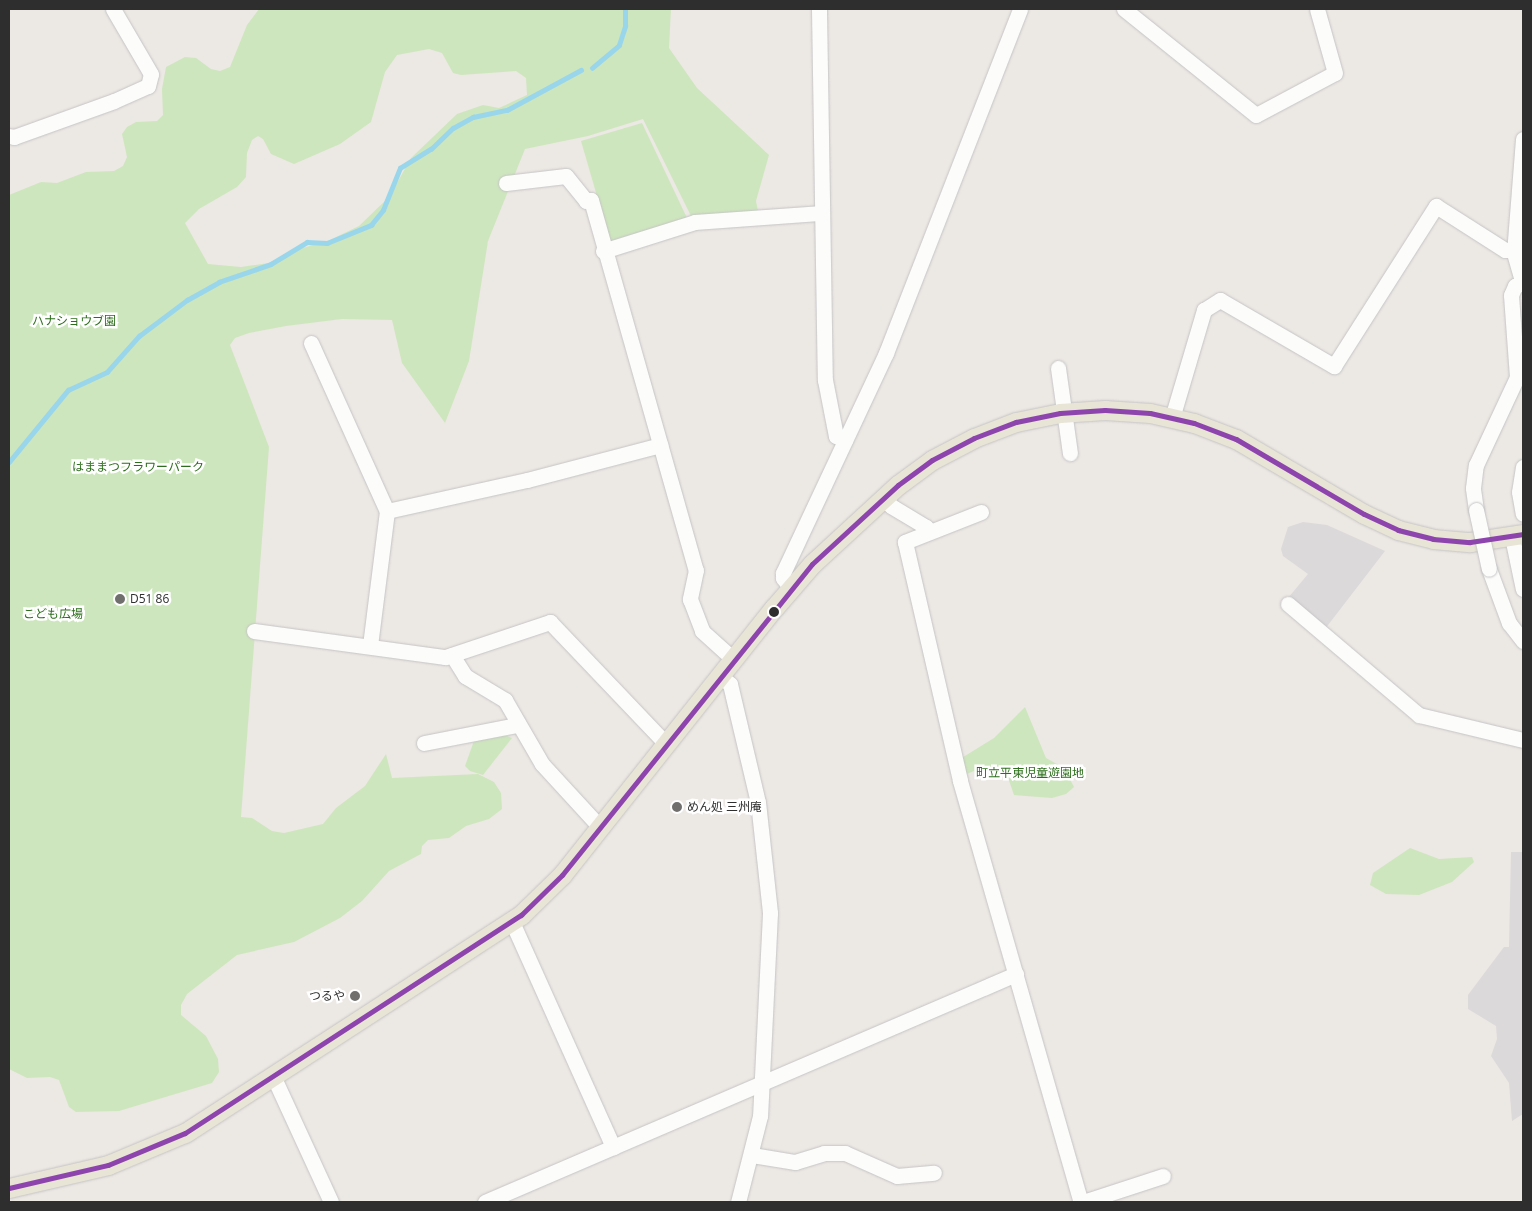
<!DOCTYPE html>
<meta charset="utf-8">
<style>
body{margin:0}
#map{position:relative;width:1532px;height:1211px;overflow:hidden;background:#ece8e4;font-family:"Open Sans","Noto Sans JP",sans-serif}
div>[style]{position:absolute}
.industrial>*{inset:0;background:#dcd9db}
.green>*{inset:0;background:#cee6be}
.stream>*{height:4.5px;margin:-2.25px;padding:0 2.25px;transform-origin:2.25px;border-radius:2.25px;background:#99d6ec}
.roads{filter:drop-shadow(0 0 1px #c5c4c5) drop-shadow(0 0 1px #c5c4c5)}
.minor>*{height:15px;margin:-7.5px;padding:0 7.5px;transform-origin:7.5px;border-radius:7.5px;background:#fcfcfb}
.major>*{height:19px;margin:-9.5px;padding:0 9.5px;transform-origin:9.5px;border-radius:9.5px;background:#e8e4d6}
.bridges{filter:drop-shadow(0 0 1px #c5c4c5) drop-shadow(0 0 1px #c5c4c5)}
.minor-bridge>*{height:15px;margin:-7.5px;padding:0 7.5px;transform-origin:7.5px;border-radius:7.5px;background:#fcfcfb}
.bus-1>*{height:5px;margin:-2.5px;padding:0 2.5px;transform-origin:2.5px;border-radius:2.5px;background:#8e44ad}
.dots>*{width:14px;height:14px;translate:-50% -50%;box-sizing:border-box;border:2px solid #fff;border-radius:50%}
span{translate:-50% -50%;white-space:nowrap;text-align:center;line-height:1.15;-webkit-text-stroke:5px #fff;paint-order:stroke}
.park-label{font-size:12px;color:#2c6e1b}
.poi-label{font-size:12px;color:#2e2e2e}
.left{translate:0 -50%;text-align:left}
.right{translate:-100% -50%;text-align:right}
.frame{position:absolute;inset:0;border:10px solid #2e2e2e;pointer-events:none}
</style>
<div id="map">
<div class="industrial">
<i style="clip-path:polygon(1303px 522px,1327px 525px,1385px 551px,1325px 629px,1288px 598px,1308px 574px,1283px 556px,1281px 549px,1288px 527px)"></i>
<i style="clip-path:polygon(1511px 852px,1523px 852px,1523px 1114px,1512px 1121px,1509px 1083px,1491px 1056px,1497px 1039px,1496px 1026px,1468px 1009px,1468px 995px,1504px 947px,1509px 947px)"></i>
</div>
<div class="green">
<i style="clip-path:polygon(evenodd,259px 9px,671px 9px,669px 48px,697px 88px,769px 155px,756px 201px,758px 211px,691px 216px,643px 119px,588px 136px,525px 149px,488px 241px,469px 361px,445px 423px,402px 363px,392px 320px,342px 319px,286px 326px,249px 333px,235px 338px,230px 345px,269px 447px,241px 817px,252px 818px,272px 831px,284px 833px,323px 824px,336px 808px,365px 786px,386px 754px,392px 778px,478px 774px,494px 782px,501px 793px,502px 809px,489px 819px,466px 826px,449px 838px,428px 840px,422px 846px,421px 854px,389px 871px,362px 901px,340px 918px,294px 942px,237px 955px,187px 994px,181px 1005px,181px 1015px,206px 1036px,218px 1059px,219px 1072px,212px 1083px,119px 1111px,76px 1112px,69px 1107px,59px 1080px,50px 1077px,27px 1078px,9px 1069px,9px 195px,41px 182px,57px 183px,86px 172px,114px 171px,123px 166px,127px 157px,122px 134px,127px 127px,136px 122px,157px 121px,163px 115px,162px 89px,166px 67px,185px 57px,196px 58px,211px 69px,220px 71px,230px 67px,247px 25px,259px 9px,429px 49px,442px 53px,453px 73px,461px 75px,516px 71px,526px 78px,527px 95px,499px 108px,483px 105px,457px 114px,411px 158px,389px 197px,359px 226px,330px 240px,289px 252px,269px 263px,241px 267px,208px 264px,185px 223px,199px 209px,237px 187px,246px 177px,247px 153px,252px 140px,258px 136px,263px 139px,271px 154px,294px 164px,340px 144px,371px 122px,385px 72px,397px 55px,429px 49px)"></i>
<i style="clip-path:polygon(642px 123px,687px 218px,610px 241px,581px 141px)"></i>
<i style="clip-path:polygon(1025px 707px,1046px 758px,1064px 768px,1074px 787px,1066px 794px,1052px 798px,1014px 795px,1004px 766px,976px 775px,974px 771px,964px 775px,960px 759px,994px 738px)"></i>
<i style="clip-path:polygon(499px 733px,512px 738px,483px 775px,470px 771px,465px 766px,475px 738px)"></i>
<i style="clip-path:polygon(1410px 848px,1439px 859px,1472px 857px,1474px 862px,1452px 882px,1419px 895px,1386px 894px,1370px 885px,1373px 873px)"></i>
</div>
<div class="stream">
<i style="left:592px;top:68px;width:35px;rotate:-40deg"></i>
<i style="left:619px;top:45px;width:20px;rotate:-72deg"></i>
<i style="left:625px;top:26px;width:17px;rotate:-90deg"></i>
<i style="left:9px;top:462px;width:93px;rotate:-50.7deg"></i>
<i style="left:68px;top:390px;width:43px;rotate:-24.8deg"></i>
<i style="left:107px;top:372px;width:48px;rotate:-48.4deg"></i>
<i style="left:139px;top:336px;width:60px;rotate:-36.9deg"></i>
<i style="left:187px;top:300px;width:37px;rotate:-29deg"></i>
<i style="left:219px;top:282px;width:55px;rotate:-19.1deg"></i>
<i style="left:271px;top:264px;width:42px;rotate:-31.4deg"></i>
<i style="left:307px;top:242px;width:20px;rotate:3deg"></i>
<i style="left:327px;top:243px;width:48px;rotate:-22.2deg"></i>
<i style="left:371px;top:225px;width:19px;rotate:-51deg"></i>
<i style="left:383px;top:210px;width:45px;rotate:-68deg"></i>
<i style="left:400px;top:168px;width:36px;rotate:-32deg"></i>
<i style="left:431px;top:149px;width:30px;rotate:-44deg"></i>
<i style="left:453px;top:128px;width:23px;rotate:-29deg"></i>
<i style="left:473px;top:117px;width:35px;rotate:-12deg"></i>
<i style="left:507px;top:110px;width:84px;rotate:-28.4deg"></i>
</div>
<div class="roads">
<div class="minor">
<i style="left:819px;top:9px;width:371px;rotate:89.1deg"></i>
<i style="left:825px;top:380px;width:57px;rotate:78.9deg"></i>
<i style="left:836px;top:436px;width:10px;rotate:24deg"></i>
<i style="left:1124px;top:9px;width:169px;rotate:38.8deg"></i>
<i style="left:1256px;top:115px;width:89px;rotate:-28deg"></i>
<i style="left:1335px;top:73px;width:66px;rotate:-105.7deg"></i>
<i style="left:9px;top:136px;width:5px;rotate:11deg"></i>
<i style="left:14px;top:137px;width:106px;rotate:-19.8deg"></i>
<i style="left:114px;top:101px;width:37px;rotate:-24deg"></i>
<i style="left:148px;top:86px;width:12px;rotate:-76deg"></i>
<i style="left:151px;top:74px;width:75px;rotate:-120.3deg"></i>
<i style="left:1523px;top:139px;width:114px;rotate:94.5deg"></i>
<i style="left:1514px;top:253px;width:32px;rotate:74deg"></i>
<i style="left:506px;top:183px;width:60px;rotate:-6.7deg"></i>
<i style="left:566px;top:176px;width:32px;rotate:51deg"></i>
<i style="left:586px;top:201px;width:5px;rotate:-11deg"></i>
<i style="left:591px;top:200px;width:385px;rotate:74.2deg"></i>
<i style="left:696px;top:570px;width:30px;rotate:102deg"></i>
<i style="left:690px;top:599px;width:34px;rotate:69deg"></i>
<i style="left:702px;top:631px;width:42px;rotate:42.1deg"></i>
<i style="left:603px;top:251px;width:96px;rotate:-17.5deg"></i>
<i style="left:695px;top:222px;width:127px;rotate:-4.1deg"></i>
<i style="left:311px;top:343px;width:184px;rotate:65.7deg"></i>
<i style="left:387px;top:511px;width:135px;rotate:97.2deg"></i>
<i style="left:1058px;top:368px;width:86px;rotate:82deg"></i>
<i style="left:1172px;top:418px;width:113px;rotate:-73.5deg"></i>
<i style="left:1204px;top:310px;width:19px;rotate:-32deg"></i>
<i style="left:1220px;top:300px;width:132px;rotate:30.1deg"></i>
<i style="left:1334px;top:366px;width:190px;rotate:-57.5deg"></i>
<i style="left:1436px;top:206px;width:82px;rotate:32.5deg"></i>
<i style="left:1505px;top:250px;width:9px"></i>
<i style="left:1523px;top:467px;width:25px;rotate:99deg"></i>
<i style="left:1519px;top:492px;width:22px;rotate:80deg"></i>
<i style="left:884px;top:497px;width:11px;rotate:52deg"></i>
<i style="left:891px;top:506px;width:41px;rotate:31deg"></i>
<i style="left:926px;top:527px;width:5px;rotate:68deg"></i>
<i style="left:1476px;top:510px;width:22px;rotate:-98deg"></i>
<i style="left:1473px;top:488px;width:23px;rotate:-83deg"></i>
<i style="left:1476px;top:465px;width:97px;rotate:-65deg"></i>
<i style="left:1517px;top:377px;width:82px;rotate:-94.2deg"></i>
<i style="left:1511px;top:295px;width:10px;rotate:-66deg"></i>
<i style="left:1515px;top:286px;width:8px;rotate:-23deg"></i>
<i style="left:387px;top:511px;width:143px;rotate:-12.5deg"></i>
<i style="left:527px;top:480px;width:138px;rotate:-14.7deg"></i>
<i style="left:981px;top:512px;width:82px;rotate:158.5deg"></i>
<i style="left:905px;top:542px;width:245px;rotate:77deg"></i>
<i style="left:960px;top:781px;width:438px;rotate:74deg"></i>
<i style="left:1512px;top:537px;width:53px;rotate:78.1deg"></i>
<i style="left:1489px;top:569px;width:58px;rotate:69.7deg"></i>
<i style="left:1509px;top:623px;width:23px;rotate:52deg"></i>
<i style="left:791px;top:588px;width:13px;rotate:-129deg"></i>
<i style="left:783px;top:578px;width:5px;rotate:-90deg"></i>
<i style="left:783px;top:573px;width:243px;rotate:-64.9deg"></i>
<i style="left:886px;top:353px;width:369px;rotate:-68.7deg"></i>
<i style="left:1288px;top:604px;width:172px;rotate:40.3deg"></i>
<i style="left:1419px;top:715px;width:107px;rotate:13.5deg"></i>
<i style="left:254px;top:631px;width:193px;rotate:7.8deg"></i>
<i style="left:445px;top:657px;width:111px;rotate:-18.4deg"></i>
<i style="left:550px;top:622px;width:168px;rotate:46.4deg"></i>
<i style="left:452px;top:655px;width:25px;rotate:58deg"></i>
<i style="left:465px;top:676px;width:47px;rotate:31deg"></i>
<i style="left:505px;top:700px;width:74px;rotate:60deg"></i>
<i style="left:542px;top:764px;width:86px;rotate:47.4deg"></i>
<i style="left:720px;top:676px;width:13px;rotate:39deg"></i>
<i style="left:730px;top:684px;width:121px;rotate:76.7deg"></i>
<i style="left:758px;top:802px;width:112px;rotate:83.8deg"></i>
<i style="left:770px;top:913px;width:203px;rotate:92.8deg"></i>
<i style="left:760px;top:1116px;width:89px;rotate:104.3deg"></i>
<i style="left:424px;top:743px;width:95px;rotate:-11deg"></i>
<i style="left:512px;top:922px;width:247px;rotate:65.8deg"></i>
<i style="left:274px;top:1078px;width:136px;rotate:65.3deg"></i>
<i style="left:752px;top:1155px;width:44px;rotate:9.2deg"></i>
<i style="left:795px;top:1162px;width:30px;rotate:-17deg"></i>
<i style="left:824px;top:1153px;width:21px"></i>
<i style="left:845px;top:1153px;width:57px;rotate:23.9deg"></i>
<i style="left:897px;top:1176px;width:37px;rotate:-5deg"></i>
<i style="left:485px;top:1202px;width:578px;rotate:-23.24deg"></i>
<i style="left:1083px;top:1202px;width:84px;rotate:-18deg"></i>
</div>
<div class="major">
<i style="left:9px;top:1188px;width:102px;rotate:-13.1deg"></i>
<i style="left:108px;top:1165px;width:83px;rotate:-22.6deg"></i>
<i style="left:185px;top:1133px;width:401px;rotate:-33deg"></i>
<i style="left:521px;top:915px;width:57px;rotate:-44.3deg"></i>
<i style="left:562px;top:875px;width:341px;rotate:-51.6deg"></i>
<i style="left:774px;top:608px;width:58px;rotate:-49.2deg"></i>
<i style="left:812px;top:564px;width:117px;rotate:-42.6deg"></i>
<i style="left:898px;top:485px;width:42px;rotate:-36.3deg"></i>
<i style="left:932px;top:460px;width:47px;rotate:-27.6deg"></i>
<i style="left:974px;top:438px;width:45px;rotate:-20.9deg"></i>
<i style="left:1016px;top:422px;width:45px;rotate:-11.6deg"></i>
<i style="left:1060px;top:413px;width:45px;rotate:-3.8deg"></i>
<i style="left:1105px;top:410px;width:45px;rotate:3.8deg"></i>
<i style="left:1150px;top:413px;width:45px;rotate:12.8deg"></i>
<i style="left:1194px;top:423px;width:45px;rotate:20.9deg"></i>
<i style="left:1236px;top:439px;width:148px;rotate:30.4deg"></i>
<i style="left:1364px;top:514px;width:38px;rotate:25deg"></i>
<i style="left:1398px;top:530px;width:36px;rotate:14deg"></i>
<i style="left:1433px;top:539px;width:37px;rotate:5deg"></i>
<i style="left:1470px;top:542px;width:54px;rotate:-8.6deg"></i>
</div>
</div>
<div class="bridges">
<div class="minor-bridge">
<i style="left:1476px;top:510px;width:60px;rotate:77.6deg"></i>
</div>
</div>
<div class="bus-1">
<i style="left:9px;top:1188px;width:102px;rotate:-13.1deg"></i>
<i style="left:108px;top:1165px;width:83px;rotate:-22.6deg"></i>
<i style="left:185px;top:1133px;width:401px;rotate:-33deg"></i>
<i style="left:521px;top:915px;width:57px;rotate:-44.3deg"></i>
<i style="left:562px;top:875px;width:399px;rotate:-51.2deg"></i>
<i style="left:812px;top:564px;width:117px;rotate:-42.6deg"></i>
<i style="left:898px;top:485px;width:42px;rotate:-36.3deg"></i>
<i style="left:932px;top:460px;width:47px;rotate:-27.6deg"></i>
<i style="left:974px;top:438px;width:45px;rotate:-20.9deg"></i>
<i style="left:1016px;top:422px;width:45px;rotate:-11.6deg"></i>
<i style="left:1060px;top:413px;width:45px;rotate:-3.8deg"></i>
<i style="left:1105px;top:410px;width:45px;rotate:3.8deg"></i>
<i style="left:1150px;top:413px;width:45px;rotate:12.8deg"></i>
<i style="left:1194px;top:423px;width:45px;rotate:20.9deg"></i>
<i style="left:1236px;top:439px;width:148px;rotate:30.4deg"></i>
<i style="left:1364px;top:514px;width:38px;rotate:25deg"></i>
<i style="left:1398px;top:530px;width:36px;rotate:14deg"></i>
<i style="left:1433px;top:539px;width:37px;rotate:5deg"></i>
<i style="left:1470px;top:542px;width:54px;rotate:-8.6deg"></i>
</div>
<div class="dots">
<i style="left:120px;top:599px;background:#706f6e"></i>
<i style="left:774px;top:612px;background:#2e2e2e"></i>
<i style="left:677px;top:807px;background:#706f6e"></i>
<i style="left:355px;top:996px;background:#706f6e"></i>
</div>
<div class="park-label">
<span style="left:74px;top:321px">ハナショウブ園</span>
<span style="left:138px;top:467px">はままつフラワーパーク</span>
<span style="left:53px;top:614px">こども広場</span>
<span style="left:1030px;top:773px">町立平東児童遊園地</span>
</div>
<div class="poi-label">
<span class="left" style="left:130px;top:599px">D51 86</span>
<span class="left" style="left:687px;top:807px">めん処 三州庵</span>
<span class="right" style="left:345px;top:996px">つるや</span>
</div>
<div class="frame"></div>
</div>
